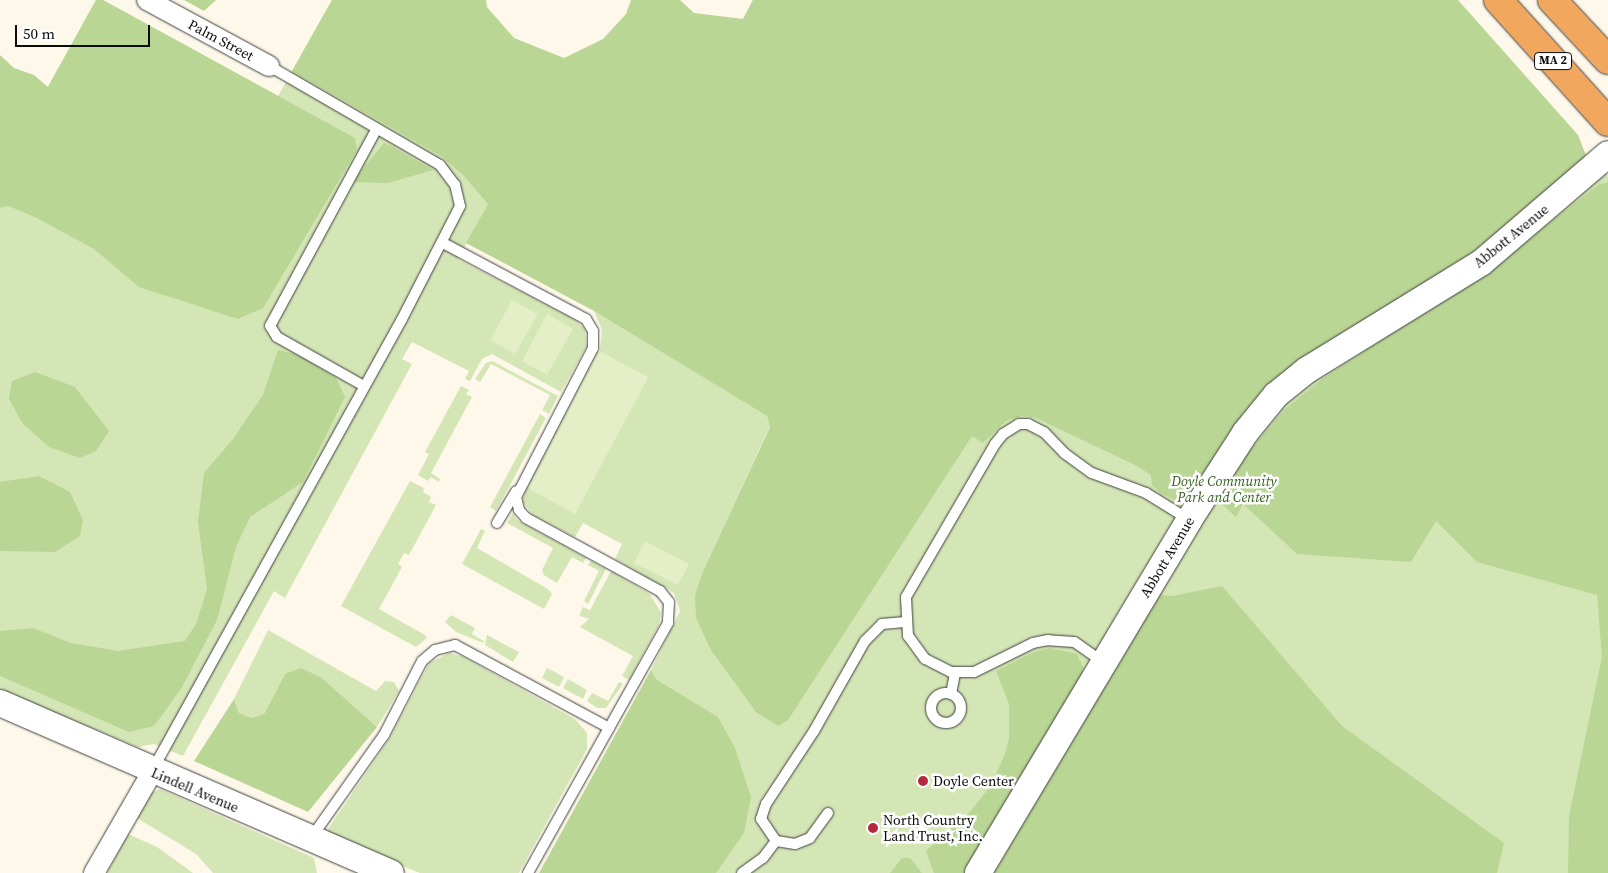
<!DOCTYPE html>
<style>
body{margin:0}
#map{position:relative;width:1608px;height:873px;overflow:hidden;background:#fef8ea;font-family:"Source Serif 4",serif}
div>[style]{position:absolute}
.green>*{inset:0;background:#d4e6b5}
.forest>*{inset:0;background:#b9d695}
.pitch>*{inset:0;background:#e4eec7}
.roads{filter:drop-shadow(0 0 1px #3e3e3e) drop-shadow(0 0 1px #3e3e3e)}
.service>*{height:10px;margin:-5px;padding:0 5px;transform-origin:5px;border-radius:5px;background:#fff}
.service>.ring{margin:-5px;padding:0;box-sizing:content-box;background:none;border:10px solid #fff;border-radius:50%}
.minor>*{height:20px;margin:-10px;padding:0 10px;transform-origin:10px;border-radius:10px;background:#fff}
.tertiary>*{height:26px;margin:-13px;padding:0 13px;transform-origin:13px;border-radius:13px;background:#fff}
.trunk>*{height:28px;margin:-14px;padding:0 14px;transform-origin:14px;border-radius:14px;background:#f1a85e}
.dots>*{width:14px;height:14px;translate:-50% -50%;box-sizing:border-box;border:2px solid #fff;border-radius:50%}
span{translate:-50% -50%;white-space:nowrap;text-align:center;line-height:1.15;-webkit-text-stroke:5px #fff;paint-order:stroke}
.shield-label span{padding:1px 4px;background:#fff;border:1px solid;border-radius:4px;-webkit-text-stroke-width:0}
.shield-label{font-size:12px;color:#0b0b0b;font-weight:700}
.street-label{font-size:14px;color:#0b0b0b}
.park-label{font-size:14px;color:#325f1f;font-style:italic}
.poi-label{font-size:14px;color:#0b0b0b}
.left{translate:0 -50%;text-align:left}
.scale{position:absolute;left:15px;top:25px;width:135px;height:22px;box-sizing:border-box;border:2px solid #0b0b0b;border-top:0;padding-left:6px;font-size:15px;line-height:18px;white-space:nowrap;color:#0b0b0b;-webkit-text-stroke:4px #fff;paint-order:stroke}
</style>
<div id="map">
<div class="green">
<i style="clip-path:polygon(96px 0,103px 0,278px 96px,332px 0,675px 150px,753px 0,1556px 123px,1608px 176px,1608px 873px,574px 873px,657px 680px,651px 670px,680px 611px,674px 593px,615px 559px,622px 544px,583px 523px,575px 537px,533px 515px,523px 502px,525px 486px,575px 513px,647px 377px,600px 352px,602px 330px,594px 311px,767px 416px,770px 426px,704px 569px,844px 434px,488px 204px,458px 259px,574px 319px,585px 328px,587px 346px,561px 392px,492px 354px,482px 359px,470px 381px,465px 379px,469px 371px,412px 342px,402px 359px,412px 364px,285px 598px,274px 591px,183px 756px,154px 744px,138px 747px,0 690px,0 76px,41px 99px)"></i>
<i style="clip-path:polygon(492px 361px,558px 396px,549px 414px,542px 410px,550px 395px,491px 364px,480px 382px,475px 379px,486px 363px)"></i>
<i style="clip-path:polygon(461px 386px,469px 390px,466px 394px,472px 397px,431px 473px,440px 479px,439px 482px,431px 477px,428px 481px,418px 475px,429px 454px,425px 452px)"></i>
<i style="clip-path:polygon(540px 414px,546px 418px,496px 511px,490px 507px)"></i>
<i style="clip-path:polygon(410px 481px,424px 488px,423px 492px,431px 497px,429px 502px,436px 505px,409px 555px,404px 553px,398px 564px,402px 567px,379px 609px,425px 635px,427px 638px,416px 647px,341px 606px)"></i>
<i style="clip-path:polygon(513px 513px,517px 520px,586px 558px,583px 563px,572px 557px,557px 583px,544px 575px,542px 570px,553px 548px,507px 523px)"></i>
<i style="clip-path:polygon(481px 529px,485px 531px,477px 548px,548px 589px,552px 594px,544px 609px,462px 564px)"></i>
<i style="clip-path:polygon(591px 561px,606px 569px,588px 604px,584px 601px,599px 571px,588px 565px)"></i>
<i style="clip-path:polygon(611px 571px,650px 594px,661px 613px,659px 625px,629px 680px,622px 676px,633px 656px,580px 627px,589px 619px,580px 616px,580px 613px,583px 607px,590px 610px)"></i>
<i style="clip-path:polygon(451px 615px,475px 628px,472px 634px,484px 641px,483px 643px,456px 632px,445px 622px)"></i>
<i style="clip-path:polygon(268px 630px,376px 691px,385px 681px,394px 682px,399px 691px,377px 727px,322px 678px,285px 674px,264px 714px,252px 718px,239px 713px,234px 699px)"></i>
<i style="clip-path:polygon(487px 635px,519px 652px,513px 662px,485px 645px)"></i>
<i style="clip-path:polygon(449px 653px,462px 656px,575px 719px,587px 733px,587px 749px,519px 873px,420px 873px,331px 837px,326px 832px,391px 736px,429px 663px)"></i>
<i style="clip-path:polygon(547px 668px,564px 677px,559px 687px,542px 678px)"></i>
<i style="clip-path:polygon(568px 679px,587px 690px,583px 699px,563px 688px)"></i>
<i style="clip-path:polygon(619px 682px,623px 684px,606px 708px,597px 708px,587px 701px,592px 693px,608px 701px)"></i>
<i style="clip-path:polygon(160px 789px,314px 858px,317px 873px,213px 873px,196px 854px,137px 818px,151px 793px)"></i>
<i style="clip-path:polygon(128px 834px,157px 847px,193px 873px,107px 873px)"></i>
</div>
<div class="forest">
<i style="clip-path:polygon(96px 0,103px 0,355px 138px,357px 150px,263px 308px,238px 319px,139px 287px,94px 249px,37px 218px,8px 206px,0 208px,0 55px,14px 68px,34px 75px,48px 87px)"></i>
<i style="clip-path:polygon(184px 0,216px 0,204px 11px)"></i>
<i style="clip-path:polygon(332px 0,486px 0,487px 7px,514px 38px,564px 58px,603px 39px,626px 14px,631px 0,680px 0,694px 13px,743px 19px,753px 0,1458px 0,1578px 135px,1585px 153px,1584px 163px,1456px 269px,1339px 339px,1193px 498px,1182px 503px,1160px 493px,1152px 485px,1151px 475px,1135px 465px,1036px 418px,1022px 416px,1006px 421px,983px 443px,972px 436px,788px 720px,778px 726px,756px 712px,711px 650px,696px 618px,695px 595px,704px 569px,770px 427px,767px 416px,594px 311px,466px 243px,488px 204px,463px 175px,441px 156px,292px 71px)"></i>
<i style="clip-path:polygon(384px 143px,391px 146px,433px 170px,388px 183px,352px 182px)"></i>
<i style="clip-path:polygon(1608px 182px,1608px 873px,1568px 873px,1569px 816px,1602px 657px,1597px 595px,1477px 562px,1436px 521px,1411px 562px,1297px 554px,1243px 504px,1236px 517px,1217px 500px,1239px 463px,1284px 410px,1322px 379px,1493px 267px,1598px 185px)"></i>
<i style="clip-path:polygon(278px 350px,299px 355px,336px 378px,345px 397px,303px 482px,250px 517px,236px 547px,217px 620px,181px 689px,154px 726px,129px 732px,0 676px,0 631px,33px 628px,71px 643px,118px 651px,185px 641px,196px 624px,207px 589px,198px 522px,204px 473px,233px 439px,263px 395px)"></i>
<i style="clip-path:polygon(35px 372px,75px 387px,109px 431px,96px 451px,80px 458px,49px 447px,22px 423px,9px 399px,12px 381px)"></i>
<i style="clip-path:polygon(39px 476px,70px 492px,83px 520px,80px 536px,55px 552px,0 551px,0 482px)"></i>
<i style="clip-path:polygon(1222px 586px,1342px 726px,1504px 843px,1497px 873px,994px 873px,1160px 595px,1172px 596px)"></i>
<i style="clip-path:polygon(1050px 648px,1077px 654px,1083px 667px,1081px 682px,971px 873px,934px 873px,926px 851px,971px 811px,991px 785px,1005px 754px,1009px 738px,1009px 704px,996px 671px,1034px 652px)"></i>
<i style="clip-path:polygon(301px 668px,322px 678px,377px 727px,308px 812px,194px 761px,234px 699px,239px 713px,252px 718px,264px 714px,285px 674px)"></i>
<i style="clip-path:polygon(651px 670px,657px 680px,718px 717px,735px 748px,751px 797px,744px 833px,716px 873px,539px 873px)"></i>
<i style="clip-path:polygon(902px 858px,910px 858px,922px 873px,890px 873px)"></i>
</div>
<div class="pitch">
<i style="clip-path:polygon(512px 300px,538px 314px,515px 354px,490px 340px)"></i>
<i style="clip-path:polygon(547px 314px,573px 329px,547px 375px,522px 361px)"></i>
<i style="clip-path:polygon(593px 348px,648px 378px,575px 514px,520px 484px)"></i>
<i style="clip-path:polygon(645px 541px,689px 564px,678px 585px,634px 563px)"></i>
</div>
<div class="roads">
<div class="service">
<i style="left:443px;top:243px;width:162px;rotate:28deg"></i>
<i style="left:586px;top:319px;width:14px;rotate:60deg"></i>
<i style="left:593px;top:331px;width:17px;rotate:90deg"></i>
<i style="left:593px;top:348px;width:168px;rotate:117.3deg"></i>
<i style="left:516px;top:497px;width:13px;rotate:77deg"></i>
<i style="left:519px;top:510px;width:11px;rotate:49deg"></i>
<i style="left:526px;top:518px;width:153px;rotate:28.6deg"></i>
<i style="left:660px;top:591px;width:14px;rotate:51deg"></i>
<i style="left:669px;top:602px;width:21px;rotate:93deg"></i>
<i style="left:668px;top:623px;width:120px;rotate:119.3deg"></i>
<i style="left:364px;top:386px;width:100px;rotate:-150.6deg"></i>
<i style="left:277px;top:337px;width:13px;rotate:-122deg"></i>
<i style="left:270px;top:326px;width:223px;rotate:-61.6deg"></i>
<i style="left:497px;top:523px;width:37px;rotate:-59deg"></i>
<i style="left:1103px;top:662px;width:35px;rotate:-145deg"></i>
<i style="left:1074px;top:642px;width:26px;rotate:-176deg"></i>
<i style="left:1048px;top:640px;width:15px;rotate:169deg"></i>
<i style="left:1033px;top:643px;width:66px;rotate:153.8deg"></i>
<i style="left:974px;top:672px;width:23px;rotate:180deg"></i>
<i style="left:951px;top:672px;width:29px;rotate:-153deg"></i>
<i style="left:925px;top:659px;width:29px;rotate:-126deg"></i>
<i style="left:908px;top:636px;width:39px;rotate:-93deg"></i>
<i style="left:906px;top:597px;width:177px;rotate:-59.8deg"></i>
<i style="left:995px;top:444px;width:13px;rotate:-51deg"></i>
<i style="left:1003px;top:434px;width:19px;rotate:-32deg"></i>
<i style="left:1019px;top:424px;width:9px"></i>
<i style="left:1028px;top:424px;width:18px;rotate:27deg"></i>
<i style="left:1044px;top:432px;width:29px;rotate:46deg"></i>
<i style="left:1064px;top:453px;width:34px;rotate:36deg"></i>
<i style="left:1092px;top:473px;width:58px;rotate:20.3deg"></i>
<i style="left:1146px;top:493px;width:49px;rotate:31.8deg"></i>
<i class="ring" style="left:931px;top:693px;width:20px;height:20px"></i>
<i style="left:951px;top:694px;width:21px;rotate:-79deg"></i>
<i style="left:153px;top:769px;width:514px;rotate:-61.04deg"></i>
<i style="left:402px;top:319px;width:127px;rotate:-62.8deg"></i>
<i style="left:460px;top:206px;width:22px;rotate:-103deg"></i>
<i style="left:455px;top:185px;width:25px;rotate:-127deg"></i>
<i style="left:440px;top:165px;width:198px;rotate:-149.9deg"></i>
<i style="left:828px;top:813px;width:31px;rotate:126deg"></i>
<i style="left:810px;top:838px;width:16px;rotate:158deg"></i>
<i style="left:795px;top:844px;width:19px;rotate:-171deg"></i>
<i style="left:776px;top:841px;width:27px;rotate:-124deg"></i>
<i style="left:761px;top:819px;width:16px;rotate:-72deg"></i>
<i style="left:766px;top:804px;width:87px;rotate:-56.7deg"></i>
<i style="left:814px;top:731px;width:103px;rotate:-60.5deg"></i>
<i style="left:865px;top:641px;width:24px;rotate:-45deg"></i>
<i style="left:882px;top:624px;width:23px;rotate:-5deg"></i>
<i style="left:311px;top:838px;width:126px;rotate:-54.7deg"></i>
<i style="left:384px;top:735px;width:83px;rotate:-62.8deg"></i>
<i style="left:422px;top:661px;width:17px;rotate:-40deg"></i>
<i style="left:435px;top:650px;width:21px;rotate:-14deg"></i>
<i style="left:455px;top:645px;width:175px;rotate:28.3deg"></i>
<i style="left:609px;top:728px;width:166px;rotate:119.2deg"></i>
<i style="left:742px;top:873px;width:26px;rotate:-36deg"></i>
<i style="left:763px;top:858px;width:21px;rotate:-53deg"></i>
</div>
<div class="minor">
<i style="left:147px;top:0;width:139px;rotate:28.4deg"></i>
<i style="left:94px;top:873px;width:116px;rotate:-60.1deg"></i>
</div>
<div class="tertiary">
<i style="left:0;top:703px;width:426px;rotate:23.5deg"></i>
<i style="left:978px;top:873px;width:411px;rotate:-59.1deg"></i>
<i style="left:1189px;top:520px;width:103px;rotate:-57.2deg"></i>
<i style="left:1245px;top:433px;width:49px;rotate:-50.8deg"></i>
<i style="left:1276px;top:395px;width:40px;rotate:-39deg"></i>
<i style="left:1307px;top:370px;width:204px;rotate:-31.6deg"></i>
<i style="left:1481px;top:263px;width:167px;rotate:-40.6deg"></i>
</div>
<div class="trunk">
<i style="left:1498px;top:0;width:164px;rotate:48deg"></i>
<i style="left:1552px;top:0;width:82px;rotate:47deg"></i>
</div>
</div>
<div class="dots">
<i style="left:923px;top:781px;background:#b5293d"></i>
<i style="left:873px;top:828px;background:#b5293d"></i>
</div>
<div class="shield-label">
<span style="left:1553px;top:61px">MA 2</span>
</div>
<div class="street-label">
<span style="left:221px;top:40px;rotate:28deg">Palm Street</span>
<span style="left:1511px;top:236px;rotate:-39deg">Abbott Avenue</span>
<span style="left:1167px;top:557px;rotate:-59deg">Abbott Avenue</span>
<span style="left:195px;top:790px;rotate:23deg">Lindell Avenue</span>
</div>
<div class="park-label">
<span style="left:1224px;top:489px">Doyle Community<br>Park and Center</span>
</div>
<div class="poi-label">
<span class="left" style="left:933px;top:781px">Doyle Center</span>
<span class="left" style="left:883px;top:828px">North Country<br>Land Trust, Inc.</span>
</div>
<div class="scale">50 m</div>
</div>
